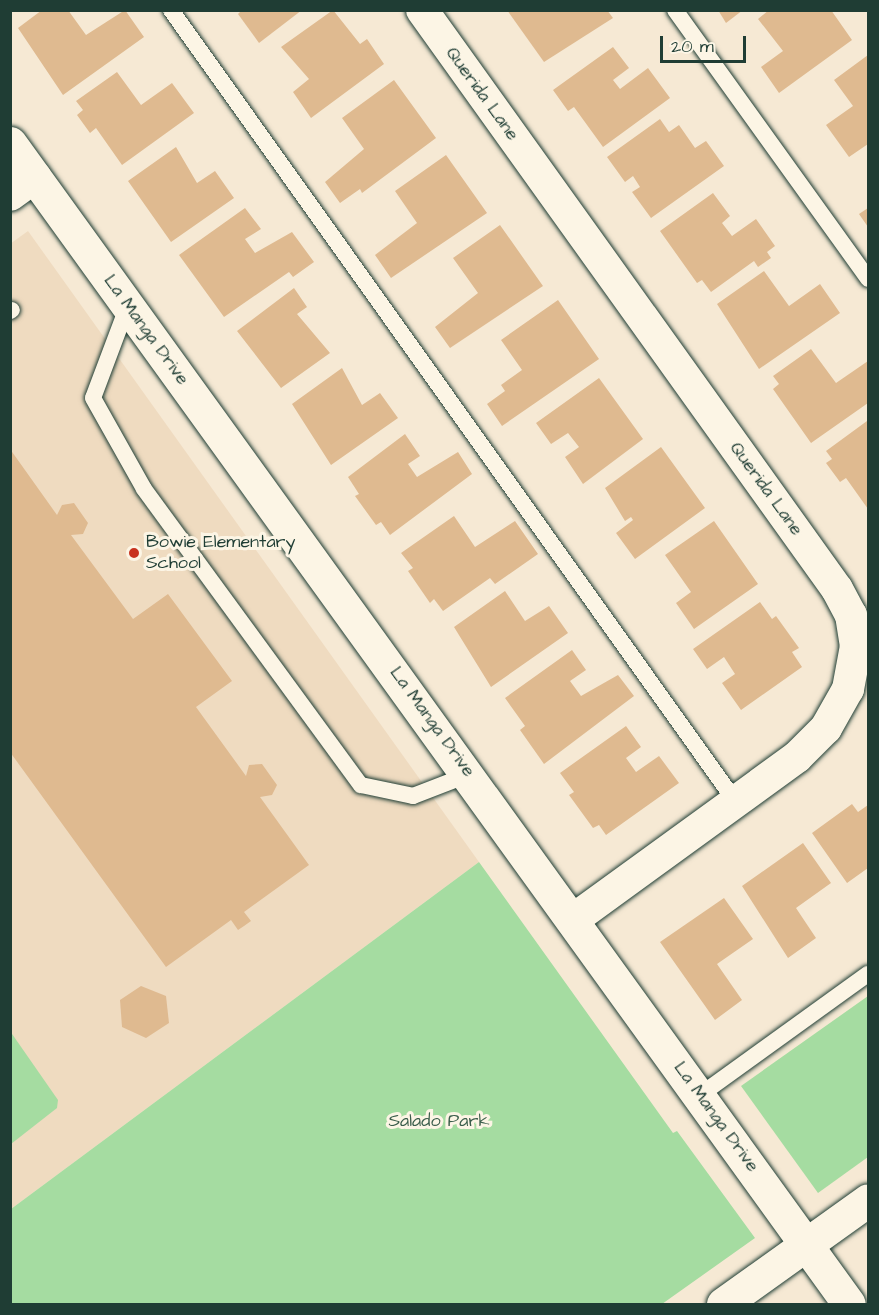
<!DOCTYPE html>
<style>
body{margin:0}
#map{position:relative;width:879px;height:1315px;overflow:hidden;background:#f6e9d4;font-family:"Architects Daughter",sans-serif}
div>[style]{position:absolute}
.built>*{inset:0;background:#efdbc0}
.green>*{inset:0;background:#a5dca1}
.building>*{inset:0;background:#dfba90}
.roads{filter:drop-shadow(0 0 2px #1f3d34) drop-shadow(0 0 2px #1f3d34)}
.lane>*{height:16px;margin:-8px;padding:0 8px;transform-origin:8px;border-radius:8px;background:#fcf5e5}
.street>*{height:32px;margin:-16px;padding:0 16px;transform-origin:16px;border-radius:16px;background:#fcf5e5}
.secondary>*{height:33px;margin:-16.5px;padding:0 16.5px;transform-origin:16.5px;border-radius:16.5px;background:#fcf5e5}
.dots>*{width:16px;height:16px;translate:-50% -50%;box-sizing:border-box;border:3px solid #fcf5e5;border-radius:50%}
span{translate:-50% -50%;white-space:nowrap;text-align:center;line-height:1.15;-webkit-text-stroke:6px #fcf5e5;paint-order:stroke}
.street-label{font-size:18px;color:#1f3d34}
.poi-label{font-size:18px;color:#1f3d34}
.left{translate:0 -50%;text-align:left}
.park-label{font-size:18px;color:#3a5d4a}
.frame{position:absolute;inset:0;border:12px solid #1f3d34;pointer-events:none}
.scale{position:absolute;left:660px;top:36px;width:86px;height:27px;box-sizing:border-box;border:3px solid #1f3d34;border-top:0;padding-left:8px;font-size:18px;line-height:21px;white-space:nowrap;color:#1f3d34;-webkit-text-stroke:4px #fcf5e5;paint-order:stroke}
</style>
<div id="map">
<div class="built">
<i style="clip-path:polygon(28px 231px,479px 862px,11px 1209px,10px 244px)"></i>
</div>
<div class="green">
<i style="clip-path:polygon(479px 862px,673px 1133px,677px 1131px,755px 1238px,662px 1304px,11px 1304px,11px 1209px)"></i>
<i style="clip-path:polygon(868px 996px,868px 1157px,818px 1193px,741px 1086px)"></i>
<i style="clip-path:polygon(10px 1031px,58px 1100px,57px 1108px,11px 1144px)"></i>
</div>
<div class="building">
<i style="clip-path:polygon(42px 10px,68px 10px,86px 35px,125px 10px,144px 37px,63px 95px,18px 28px)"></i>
<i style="clip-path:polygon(242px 10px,302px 10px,259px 43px,238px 14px)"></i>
<i style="clip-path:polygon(333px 10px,360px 44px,367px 39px,384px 64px,311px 118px,293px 92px,309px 79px,281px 47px)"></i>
<i style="clip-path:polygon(507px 10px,607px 10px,613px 18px,544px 62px)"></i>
<i style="clip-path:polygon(718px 10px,743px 10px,726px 23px)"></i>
<i style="clip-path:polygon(769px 10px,831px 10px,852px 40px,779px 93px,761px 67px,783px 51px,758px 19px)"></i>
<i style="clip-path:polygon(613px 47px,629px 68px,613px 80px,620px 89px,648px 68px,670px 98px,603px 147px,574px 107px,568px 111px,553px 90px)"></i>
<i style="clip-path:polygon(868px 55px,868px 144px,849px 157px,826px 125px,853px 106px,834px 80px)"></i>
<i style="clip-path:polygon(117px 72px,141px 105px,172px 83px,194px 113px,122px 165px,96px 128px,90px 133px,77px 115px,83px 110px,76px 101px)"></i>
<i style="clip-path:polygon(394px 80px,436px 138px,362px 193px,360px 189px,340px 203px,325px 182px,364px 149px,342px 118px)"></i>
<i style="clip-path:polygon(660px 119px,669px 132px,679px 125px,695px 148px,706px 141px,724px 166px,651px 218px,632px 192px,640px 187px,633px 176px,625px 182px,607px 157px)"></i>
<i style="clip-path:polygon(176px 147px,197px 183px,215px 171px,234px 198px,171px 242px,128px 181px)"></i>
<i style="clip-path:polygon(446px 155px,487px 213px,391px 278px,375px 255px,417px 223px,395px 191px)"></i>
<i style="clip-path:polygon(713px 193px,730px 216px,722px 223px,732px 236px,756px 219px,775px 246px,767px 252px,771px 258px,758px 267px,754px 261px,711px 292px,702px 280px,697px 283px,660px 231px)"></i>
<i style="clip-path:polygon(245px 208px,261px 229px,245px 239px,255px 253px,292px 232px,314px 262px,293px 277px,289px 272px,224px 317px,179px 255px)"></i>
<i style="clip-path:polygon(868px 208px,868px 227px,859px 214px)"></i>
<i style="clip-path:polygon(500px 225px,543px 286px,450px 348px,435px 327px,478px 293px,453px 258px)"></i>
<i style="clip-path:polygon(764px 271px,789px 306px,820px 284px,840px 313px,759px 369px,717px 304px)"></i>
<i style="clip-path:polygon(294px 288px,307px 307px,297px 314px,330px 353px,281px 388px,237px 331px)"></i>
<i style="clip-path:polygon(558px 300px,599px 359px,502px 426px,487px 404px,505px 391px,501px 385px,522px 370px,501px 340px)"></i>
<i style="clip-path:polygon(811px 349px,836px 383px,868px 361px,868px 403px,811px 443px,773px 389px,779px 384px,773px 376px)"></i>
<i style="clip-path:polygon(342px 368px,362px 405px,380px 393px,398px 418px,331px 465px,292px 404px)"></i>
<i style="clip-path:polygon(599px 378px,643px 439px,583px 484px,565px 457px,579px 447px,568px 433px,551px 444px,536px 423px)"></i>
<i style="clip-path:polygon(867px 421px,868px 423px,868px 509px,846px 478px,840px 482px,826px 463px,832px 459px,826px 451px)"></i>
<i style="clip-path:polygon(405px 434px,420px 456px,408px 464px,417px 477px,458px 452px,472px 474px,390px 535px,381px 522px,376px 525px,355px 496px,359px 494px,348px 477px)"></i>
<i style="clip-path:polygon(661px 447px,705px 508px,635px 559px,616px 533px,633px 520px,631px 517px,625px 521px,605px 488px)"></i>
<i style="clip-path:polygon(10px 449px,57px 515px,62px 505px,74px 503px,88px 523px,83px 534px,71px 535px,133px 619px,168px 594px,232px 681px,196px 707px,246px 776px,249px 765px,262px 764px,277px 785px,272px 795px,260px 797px,309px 865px,244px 912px,251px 921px,244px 926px,238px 930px,231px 920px,166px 967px,10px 752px)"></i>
<i style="clip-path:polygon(454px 516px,475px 547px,515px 521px,538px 554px,495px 584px,490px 578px,443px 611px,434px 599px,430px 603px,408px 571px,413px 568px,401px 553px)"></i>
<i style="clip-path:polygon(714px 521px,758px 584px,694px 629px,676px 603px,691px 592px,665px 555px)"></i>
<i style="clip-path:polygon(505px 591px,525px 621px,549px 606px,568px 633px,491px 687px,454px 627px)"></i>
<i style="clip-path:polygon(760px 602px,772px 619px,776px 616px,799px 648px,792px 652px,802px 667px,741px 710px,722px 683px,735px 674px,724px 657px,707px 669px,693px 649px)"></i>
<i style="clip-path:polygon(572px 650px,586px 670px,570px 681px,581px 696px,618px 675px,634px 696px,544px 764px,520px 730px,525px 726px,505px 698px)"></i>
<i style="clip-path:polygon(626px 726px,641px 747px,626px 758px,636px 772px,659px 756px,679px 783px,606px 835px,599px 825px,593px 828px,569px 795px,574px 792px,560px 773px)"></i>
<i style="clip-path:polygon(852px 804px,858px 812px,868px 805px,868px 868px,847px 883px,812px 833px)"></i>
<i style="clip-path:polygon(803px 843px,831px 883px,796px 908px,816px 938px,788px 958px,742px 886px)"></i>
<i style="clip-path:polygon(724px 898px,753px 939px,717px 964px,742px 1000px,715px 1020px,660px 942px)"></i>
<i style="clip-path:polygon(141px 986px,166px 996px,169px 1023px,146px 1038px,122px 1027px,120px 1000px)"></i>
</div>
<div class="roads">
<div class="lane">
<i style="left:171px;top:10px;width:973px;rotate:54.5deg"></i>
<i style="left:675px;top:10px;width:331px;rotate:54.3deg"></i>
<i style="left:128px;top:305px;width:99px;rotate:110.6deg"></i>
<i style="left:93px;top:398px;width:104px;rotate:60.7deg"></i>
<i style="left:144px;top:489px;width:367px;rotate:53.8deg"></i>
<i style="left:361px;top:785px;width:53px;rotate:11.9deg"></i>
<i style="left:413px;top:796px;width:61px;rotate:-21.1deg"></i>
<i style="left:10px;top:311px;width:2px;rotate:-27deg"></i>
<i style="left:700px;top:1095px;width:207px;rotate:-35.8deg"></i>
</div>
<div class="street">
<i style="left:422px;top:10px;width:712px;rotate:54.37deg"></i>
<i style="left:837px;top:589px;width:30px;rotate:62deg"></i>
<i style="left:851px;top:615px;width:31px;rotate:81deg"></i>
<i style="left:856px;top:646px;width:44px;rotate:100.5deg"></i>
<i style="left:848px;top:689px;width:45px;rotate:119.4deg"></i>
<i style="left:826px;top:728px;width:41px;rotate:135deg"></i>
<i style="left:797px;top:757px;width:276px;rotate:144deg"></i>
<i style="left:10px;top:195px;width:31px;rotate:-36deg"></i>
</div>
<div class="secondary">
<i style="left:10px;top:143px;width:1432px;rotate:54.15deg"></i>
<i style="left:723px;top:1304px;width:178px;rotate:-35.6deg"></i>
</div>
</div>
<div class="dots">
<i style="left:134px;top:553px;background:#c8321e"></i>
</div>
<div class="street-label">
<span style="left:482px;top:94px;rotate:54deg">Querida Lane</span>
<span style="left:146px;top:330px;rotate:54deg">La Manga Drive</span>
<span style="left:766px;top:489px;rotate:54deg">Querida Lane</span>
<span style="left:432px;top:722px;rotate:54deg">La Manga Drive</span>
<span style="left:716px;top:1117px;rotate:54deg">La Manga Drive</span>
</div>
<div class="poi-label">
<span class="left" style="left:146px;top:553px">Bowie Elementary<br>School</span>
</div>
<div class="park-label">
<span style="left:439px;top:1121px">Salado Park</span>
</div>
<div class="frame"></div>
<div class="scale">20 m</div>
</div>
